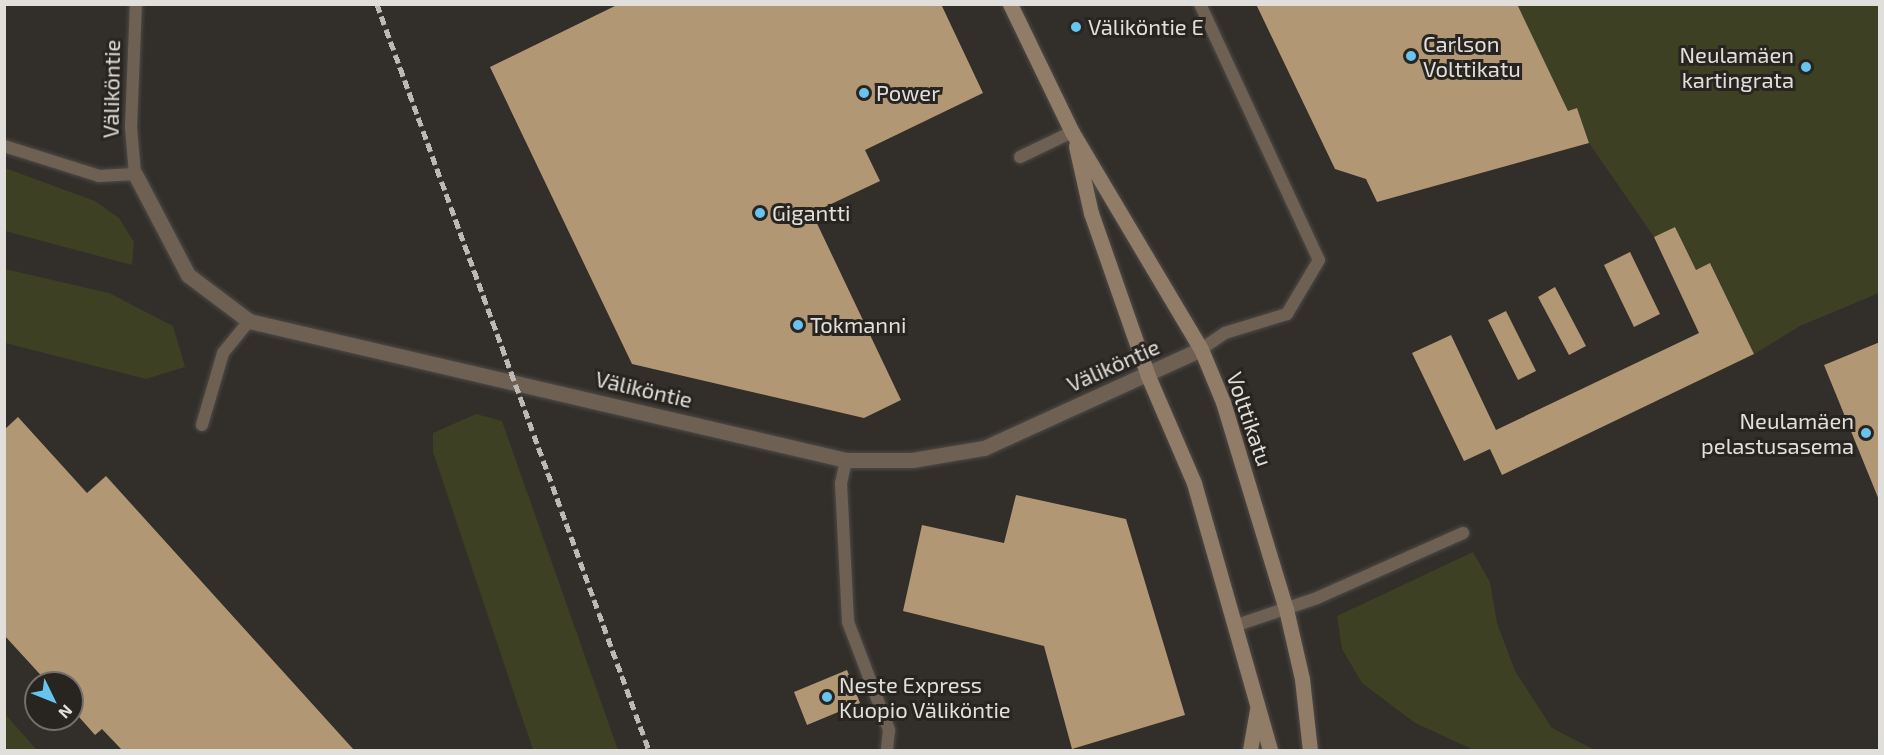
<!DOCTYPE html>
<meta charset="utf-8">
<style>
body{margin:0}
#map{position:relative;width:1884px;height:755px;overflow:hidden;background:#322e2a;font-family:"Exo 2",sans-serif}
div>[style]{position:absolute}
.green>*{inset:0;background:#3d4022}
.building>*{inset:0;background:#b29774}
.roads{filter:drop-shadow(0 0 2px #4e4a46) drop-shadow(0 0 2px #4e4a46)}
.service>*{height:12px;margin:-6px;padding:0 6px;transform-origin:6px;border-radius:6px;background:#6e6154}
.minor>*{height:15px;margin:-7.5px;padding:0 7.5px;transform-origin:7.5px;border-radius:7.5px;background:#6e6154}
.secondary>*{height:15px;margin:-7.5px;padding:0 7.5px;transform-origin:7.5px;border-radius:7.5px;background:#917c68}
.rail>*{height:4.5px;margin-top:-2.25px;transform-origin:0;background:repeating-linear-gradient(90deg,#bcb9b6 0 9px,transparent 0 13.5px)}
.dots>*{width:16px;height:16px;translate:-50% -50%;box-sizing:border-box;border:3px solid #282420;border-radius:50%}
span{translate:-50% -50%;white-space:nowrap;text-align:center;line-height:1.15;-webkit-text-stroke:6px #282420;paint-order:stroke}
.poi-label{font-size:22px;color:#e1dfdc}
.left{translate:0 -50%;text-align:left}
.right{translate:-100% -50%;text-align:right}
.street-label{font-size:22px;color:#e1dfdc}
.frame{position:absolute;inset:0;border:6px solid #e1dfdc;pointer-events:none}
.north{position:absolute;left:24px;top:671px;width:60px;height:60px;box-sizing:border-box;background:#282420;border:2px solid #726f6b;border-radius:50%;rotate:133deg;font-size:16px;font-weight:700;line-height:24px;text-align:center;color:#e1dfdc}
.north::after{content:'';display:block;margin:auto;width:21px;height:27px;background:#66c4ef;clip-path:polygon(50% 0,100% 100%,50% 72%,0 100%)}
</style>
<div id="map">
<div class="green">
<i style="clip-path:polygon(1517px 5px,1879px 5px,1879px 293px,1800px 326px,1754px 354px,1711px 264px,1696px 270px,1675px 227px,1654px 237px,1589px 143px,1577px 108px,1568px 111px)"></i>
<i style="clip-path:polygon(5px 168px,95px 201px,119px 218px,134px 242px,132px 265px,5px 231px)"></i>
<i style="clip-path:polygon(5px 269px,109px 293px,173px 326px,185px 367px,146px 379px,5px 343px)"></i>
<i style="clip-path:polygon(476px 414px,502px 421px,618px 750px,533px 750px,433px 452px,433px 433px)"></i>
<i style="clip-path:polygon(1473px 552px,1490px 582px,1497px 623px,1515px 671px,1552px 728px,1595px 750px,1474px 750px,1415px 723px,1362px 683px,1342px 649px,1337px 616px)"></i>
<i style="clip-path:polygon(5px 714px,37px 750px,5px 750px)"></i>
</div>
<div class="building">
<i style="clip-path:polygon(619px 4px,941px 4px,983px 93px,865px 150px,880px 181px,812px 213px,901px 400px,864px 418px,632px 364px,490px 67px)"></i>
<i style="clip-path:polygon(1256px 4px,1517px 4px,1568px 111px,1577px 108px,1589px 143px,1377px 202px,1366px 179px,1335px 169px)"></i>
<i style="clip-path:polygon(1675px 227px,1696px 270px,1710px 263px,1754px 354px,1502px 475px,1490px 449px,1464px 461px,1412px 353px,1451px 335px,1496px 430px,1699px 333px,1654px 237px)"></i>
<i style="clip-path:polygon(1630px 252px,1660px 314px,1634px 327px,1604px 265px)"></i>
<i style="clip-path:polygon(1555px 287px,1586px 346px,1569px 355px,1538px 297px)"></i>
<i style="clip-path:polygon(1506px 311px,1536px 371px,1518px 380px,1488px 320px)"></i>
<i style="clip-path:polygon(1880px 342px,1880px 500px,1879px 500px,1824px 365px)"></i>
<i style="clip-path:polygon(18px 417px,87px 493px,106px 476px,354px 750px,122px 750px,102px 729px,95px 735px,72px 709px,72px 683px,48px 683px,4px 635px,4px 430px)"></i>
<i style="clip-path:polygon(1016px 495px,1126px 519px,1185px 715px,1072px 749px,1044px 646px,903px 611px,922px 525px,1004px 543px)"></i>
<i style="clip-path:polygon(847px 670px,860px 703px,807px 725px,794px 692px)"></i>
</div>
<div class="roads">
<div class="service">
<i style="left:1200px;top:4px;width:282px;rotate:65.1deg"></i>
<i style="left:1319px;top:260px;width:63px;rotate:120.7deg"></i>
<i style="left:1287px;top:314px;width:65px;rotate:163deg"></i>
<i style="left:1225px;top:333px;width:29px;rotate:146deg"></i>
<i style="left:4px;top:146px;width:100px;rotate:17.5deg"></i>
<i style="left:99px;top:176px;width:36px;rotate:-3deg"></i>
<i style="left:135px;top:174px;width:47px;rotate:-94.9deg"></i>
<i style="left:131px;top:127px;width:123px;rotate:-87.7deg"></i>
<i style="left:1020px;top:157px;width:58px;rotate:-25.7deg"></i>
<i style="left:202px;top:425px;width:75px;rotate:-73.7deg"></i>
<i style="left:223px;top:353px;width:41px;rotate:-50.9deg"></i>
<i style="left:846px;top:460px;width:24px;rotate:102deg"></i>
<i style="left:841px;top:483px;width:139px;rotate:87.1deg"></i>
<i style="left:848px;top:622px;width:116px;rotate:69.2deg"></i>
<i style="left:889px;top:730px;width:20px;rotate:96deg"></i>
<i style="left:1237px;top:625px;width:84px;rotate:-18.6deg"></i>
<i style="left:1317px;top:598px;width:160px;rotate:-24deg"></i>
</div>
<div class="minor">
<i style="left:135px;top:174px;width:114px;rotate:62.3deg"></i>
<i style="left:188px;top:275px;width:76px;rotate:37deg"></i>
<i style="left:249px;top:321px;width:613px;rotate:13.11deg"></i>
<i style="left:846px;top:460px;width:66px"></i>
<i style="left:912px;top:460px;width:73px;rotate:-9.5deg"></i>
<i style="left:984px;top:448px;width:239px;rotate:-24.5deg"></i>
</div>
<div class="secondary">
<i style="left:1010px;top:4px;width:142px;rotate:64.2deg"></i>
<i style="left:1072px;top:132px;width:252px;rotate:59.3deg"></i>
<i style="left:1201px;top:349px;width:57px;rotate:67.5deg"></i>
<i style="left:1223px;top:402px;width:216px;rotate:73.1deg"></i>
<i style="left:1286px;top:609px;width:72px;rotate:77.1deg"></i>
<i style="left:1302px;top:679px;width:71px;rotate:83.6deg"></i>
<i style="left:1076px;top:146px;width:69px;rotate:77.4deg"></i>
<i style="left:1091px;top:213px;width:173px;rotate:70.7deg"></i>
<i style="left:1148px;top:376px;width:116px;rotate:66.7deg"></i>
<i style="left:1194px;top:483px;width:278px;rotate:74.1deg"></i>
<i style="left:1250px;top:750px;width:41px;rotate:-80.1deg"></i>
</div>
</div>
<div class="rail">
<i style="left:377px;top:4px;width:794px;rotate:69.97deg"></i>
</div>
<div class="dots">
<i style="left:1076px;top:27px;background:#66c4ef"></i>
<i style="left:1411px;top:56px;background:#66c4ef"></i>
<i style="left:1806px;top:67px;background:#66c4ef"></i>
<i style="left:864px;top:93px;background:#66c4ef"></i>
<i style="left:760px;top:213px;background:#66c4ef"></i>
<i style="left:798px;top:325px;background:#66c4ef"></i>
<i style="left:1866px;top:433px;background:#66c4ef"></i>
<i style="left:827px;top:697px;background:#66c4ef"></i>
</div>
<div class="poi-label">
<span class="left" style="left:1088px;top:27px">Väliköntie E</span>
<span class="left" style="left:1423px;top:56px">Carlson<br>Volttikatu</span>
<span class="right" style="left:1794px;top:67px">Neulamäen<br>kartingrata</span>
<span class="left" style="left:876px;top:93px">Power</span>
<span class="left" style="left:772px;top:213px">Gigantti</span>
<span class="left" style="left:810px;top:325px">Tokmanni</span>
<span class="right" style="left:1854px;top:433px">Neulamäen<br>pelastusasema</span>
<span class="left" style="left:839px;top:697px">Neste Express<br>Kuopio Väliköntie</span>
</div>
<div class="street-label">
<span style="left:111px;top:89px;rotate:-89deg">Väliköntie</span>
<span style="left:1113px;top:365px;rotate:-24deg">Väliköntie</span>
<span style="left:644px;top:389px;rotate:13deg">Väliköntie</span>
<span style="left:1250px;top:419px;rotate:71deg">Volttikatu</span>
</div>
<div class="frame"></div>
<div class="north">N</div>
</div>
